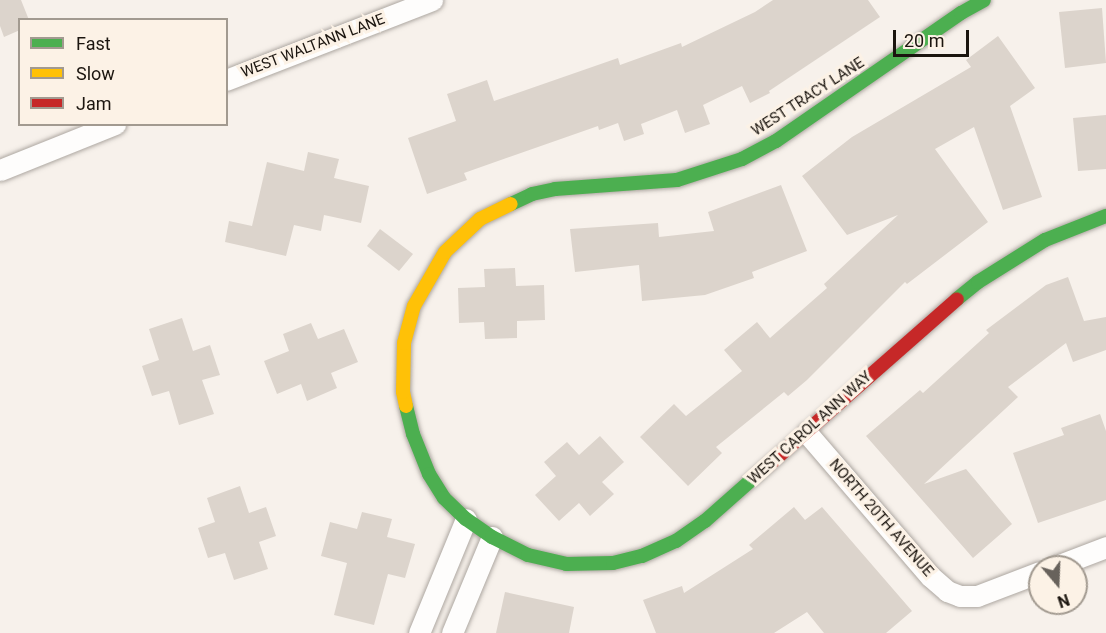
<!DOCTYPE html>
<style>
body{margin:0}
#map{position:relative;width:1106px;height:633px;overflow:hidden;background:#f7f1eb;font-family:Roboto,sans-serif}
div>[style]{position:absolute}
.building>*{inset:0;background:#dcd4cc}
.roads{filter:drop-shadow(0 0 2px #ada7a1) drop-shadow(0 0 2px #ada7a1)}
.street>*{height:21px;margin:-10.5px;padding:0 10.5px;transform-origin:10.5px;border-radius:10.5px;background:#fefdfc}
.fast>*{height:14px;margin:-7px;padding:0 7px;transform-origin:7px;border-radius:7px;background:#4caf50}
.slow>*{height:14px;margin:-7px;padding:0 7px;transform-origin:7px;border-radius:7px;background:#ffc107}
.jam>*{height:14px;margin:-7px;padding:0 7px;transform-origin:7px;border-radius:7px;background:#c62828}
span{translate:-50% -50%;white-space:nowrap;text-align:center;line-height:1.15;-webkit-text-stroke:6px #fcf2e6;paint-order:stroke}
.street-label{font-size:15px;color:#1b150f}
.legend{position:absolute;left:18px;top:18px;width:210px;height:108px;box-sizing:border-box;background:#fcf2e6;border:2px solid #a29a90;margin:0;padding:8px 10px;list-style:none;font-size:18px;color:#1b150f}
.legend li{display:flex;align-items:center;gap:12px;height:30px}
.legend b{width:30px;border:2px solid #a29a90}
.north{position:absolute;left:1028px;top:555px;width:60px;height:60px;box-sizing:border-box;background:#fcf2e6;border:2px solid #a29a90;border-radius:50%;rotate:161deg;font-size:16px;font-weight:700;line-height:24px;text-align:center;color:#1b150f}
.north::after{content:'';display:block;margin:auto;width:21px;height:27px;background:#68625c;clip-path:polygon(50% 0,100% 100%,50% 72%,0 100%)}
.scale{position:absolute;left:893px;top:30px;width:76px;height:27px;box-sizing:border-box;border:3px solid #1b150f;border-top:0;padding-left:8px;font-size:18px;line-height:21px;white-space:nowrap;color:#1b150f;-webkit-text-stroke:4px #fcf2e6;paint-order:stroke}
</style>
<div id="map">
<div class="building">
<i style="clip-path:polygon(0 0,21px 0,29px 20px,20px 20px,20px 30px,4px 37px,0 26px)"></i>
<i style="clip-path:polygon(773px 0,868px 0,880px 17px,769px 91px,770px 93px,750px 103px,742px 86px,703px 105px,710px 124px,685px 133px,677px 110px,641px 124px,644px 134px,624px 141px,618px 123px,599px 130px,598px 126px,464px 173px,467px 180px,427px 194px,408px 138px,456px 121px,447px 94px,487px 80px,494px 101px,618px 58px,620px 65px,681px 43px,682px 47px,755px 12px)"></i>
<i style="clip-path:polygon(1102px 8px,1106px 63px,1065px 68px,1059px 12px)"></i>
<i style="clip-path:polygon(998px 36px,1035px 88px,1010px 106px,1042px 197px,1003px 210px,974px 127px,935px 149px,988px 222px,907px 284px,905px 282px,807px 380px,788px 396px,784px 392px,716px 447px,722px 453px,688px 486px,640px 437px,674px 404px,686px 416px,742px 371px,724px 350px,757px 322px,770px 338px,827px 288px,824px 284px,898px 215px,847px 235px,802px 176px,852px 137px,971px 67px,966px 60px)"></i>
<i style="clip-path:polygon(1106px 115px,1106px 169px,1078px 171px,1073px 118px)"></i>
<i style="clip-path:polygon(308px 152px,339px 159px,334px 178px,369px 186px,361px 223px,324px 215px,321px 231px,294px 225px,286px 256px,225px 242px,229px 221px,252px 226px,267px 162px,304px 171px)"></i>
<i style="clip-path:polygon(781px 185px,807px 251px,752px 272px,754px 278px,705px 295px,642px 301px,639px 265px,575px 272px,570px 229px,658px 223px,659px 237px,714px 231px,708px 212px)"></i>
<i style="clip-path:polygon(380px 229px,413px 254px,399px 271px,367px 246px)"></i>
<i style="clip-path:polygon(515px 268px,516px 286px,544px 285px,545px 320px,517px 321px,517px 338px,485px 339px,484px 322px,459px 323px,458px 288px,485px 287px,484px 269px)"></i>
<i style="clip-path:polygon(1068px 277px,1084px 321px,1106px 317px,1106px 350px,1073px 362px,1066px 343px,1008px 387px,1018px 397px,924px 484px,966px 469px,1012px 524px,973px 558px,866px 436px,920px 390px,923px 393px,989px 333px,986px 330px,1046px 285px)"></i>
<i style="clip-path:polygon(182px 318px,193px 351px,210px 345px,220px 375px,202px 380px,214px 414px,179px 425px,169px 391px,152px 396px,142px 366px,159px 360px,149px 329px)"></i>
<i style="clip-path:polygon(311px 323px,318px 339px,344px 329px,358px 362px,331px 373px,337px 388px,307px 401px,301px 384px,277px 394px,264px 361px,289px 351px,283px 334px)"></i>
<i style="clip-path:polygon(1100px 414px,1106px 431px,1106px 500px,1038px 523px,1013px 453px,1064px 435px,1061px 428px)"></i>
<i style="clip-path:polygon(600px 436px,624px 462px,602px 482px,614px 494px,590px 516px,579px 503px,559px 521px,535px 495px,556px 476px,544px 462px,567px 442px,579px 455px)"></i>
<i style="clip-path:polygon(240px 486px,249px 513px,266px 507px,276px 536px,259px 542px,268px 569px,234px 580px,225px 553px,208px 558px,198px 528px,215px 522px,207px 498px)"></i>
<i style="clip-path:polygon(794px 507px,805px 520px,822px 507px,912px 611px,886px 633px,824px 633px,807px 612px,774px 633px,656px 633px,643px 600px,682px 586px,684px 593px,753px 549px,749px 545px)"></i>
<i style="clip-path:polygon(362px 512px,392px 519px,387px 537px,415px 544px,405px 578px,388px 574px,374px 625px,334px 615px,347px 563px,321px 556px,330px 522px,357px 529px)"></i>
<i style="clip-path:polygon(505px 592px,574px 607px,569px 633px,496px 633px)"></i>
</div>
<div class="roads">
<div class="street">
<i style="left:226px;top:80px;width:221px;rotate:-21.2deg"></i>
<i style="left:0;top:170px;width:124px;rotate:-21.8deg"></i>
<i style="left:807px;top:433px;width:189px;rotate:49.3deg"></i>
<i style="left:930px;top:576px;width:23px;rotate:41deg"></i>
<i style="left:947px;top:591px;width:14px;rotate:21deg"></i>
<i style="left:960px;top:596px;width:17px"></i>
<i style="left:977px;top:596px;width:67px;rotate:-20.9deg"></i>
<i style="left:1054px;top:567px;width:56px;rotate:-21deg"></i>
<i style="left:419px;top:633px;width:123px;rotate:-67.6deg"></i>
<i style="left:452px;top:633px;width:104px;rotate:-67.4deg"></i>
</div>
<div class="fast">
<i style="left:511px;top:204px;width:23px;rotate:-25deg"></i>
<i style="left:532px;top:194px;width:24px;rotate:-12deg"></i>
<i style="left:555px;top:189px;width:122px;rotate:-4.2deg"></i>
<i style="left:677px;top:180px;width:68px;rotate:-17.9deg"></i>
<i style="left:742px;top:159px;width:38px;rotate:-28deg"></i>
<i style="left:776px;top:141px;width:225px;rotate:-34.7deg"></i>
<i style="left:961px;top:13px;width:26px;rotate:-29deg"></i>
<i style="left:957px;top:299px;width:27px;rotate:-39deg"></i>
<i style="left:978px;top:282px;width:79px;rotate:-32.1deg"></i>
<i style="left:1045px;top:240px;width:66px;rotate:-21.5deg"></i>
<i style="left:406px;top:406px;width:29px;rotate:76deg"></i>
<i style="left:413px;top:434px;width:43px;rotate:68.2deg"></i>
<i style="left:429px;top:474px;width:28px;rotate:58deg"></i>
<i style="left:444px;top:498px;width:30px;rotate:44deg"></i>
<i style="left:466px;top:519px;width:32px;rotate:35deg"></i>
<i style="left:492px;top:537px;width:40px;rotate:26.6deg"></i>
<i style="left:528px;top:555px;width:39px;rotate:13deg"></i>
<i style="left:566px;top:564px;width:47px;rotate:-1.2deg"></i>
<i style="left:613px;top:563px;width:30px;rotate:-14deg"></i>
<i style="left:642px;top:556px;width:37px;rotate:-24deg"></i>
<i style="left:676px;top:541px;width:35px;rotate:-35deg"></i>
<i style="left:705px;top:521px;width:69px;rotate:-41.5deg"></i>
</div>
<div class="slow">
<i style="left:406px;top:406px;width:14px;rotate:-102deg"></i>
<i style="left:403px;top:392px;width:49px;rotate:-88.8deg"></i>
<i style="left:404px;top:343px;width:38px;rotate:-75deg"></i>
<i style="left:414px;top:306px;width:62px;rotate:-60.1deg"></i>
<i style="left:445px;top:252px;width:48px;rotate:-43.3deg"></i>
<i style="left:480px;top:219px;width:34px;rotate:-26deg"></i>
</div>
<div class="jam">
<i style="left:757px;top:475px;width:266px;rotate:-41.3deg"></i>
</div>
</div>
<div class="street-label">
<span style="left:313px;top:46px;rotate:-21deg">WEST WALTANN LANE</span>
<span style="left:808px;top:97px;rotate:-33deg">WEST TRACY LANE</span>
<span style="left:810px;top:428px;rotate:-42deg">WEST CAROL ANN WAY</span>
<span style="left:881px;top:518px;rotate:49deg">NORTH 20TH AVENUE</span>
</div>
<ul class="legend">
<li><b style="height:8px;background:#4caf50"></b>Fast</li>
<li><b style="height:8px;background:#ffc107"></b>Slow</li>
<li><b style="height:8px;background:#c62828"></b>Jam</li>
</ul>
<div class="north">N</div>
<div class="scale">20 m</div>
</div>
